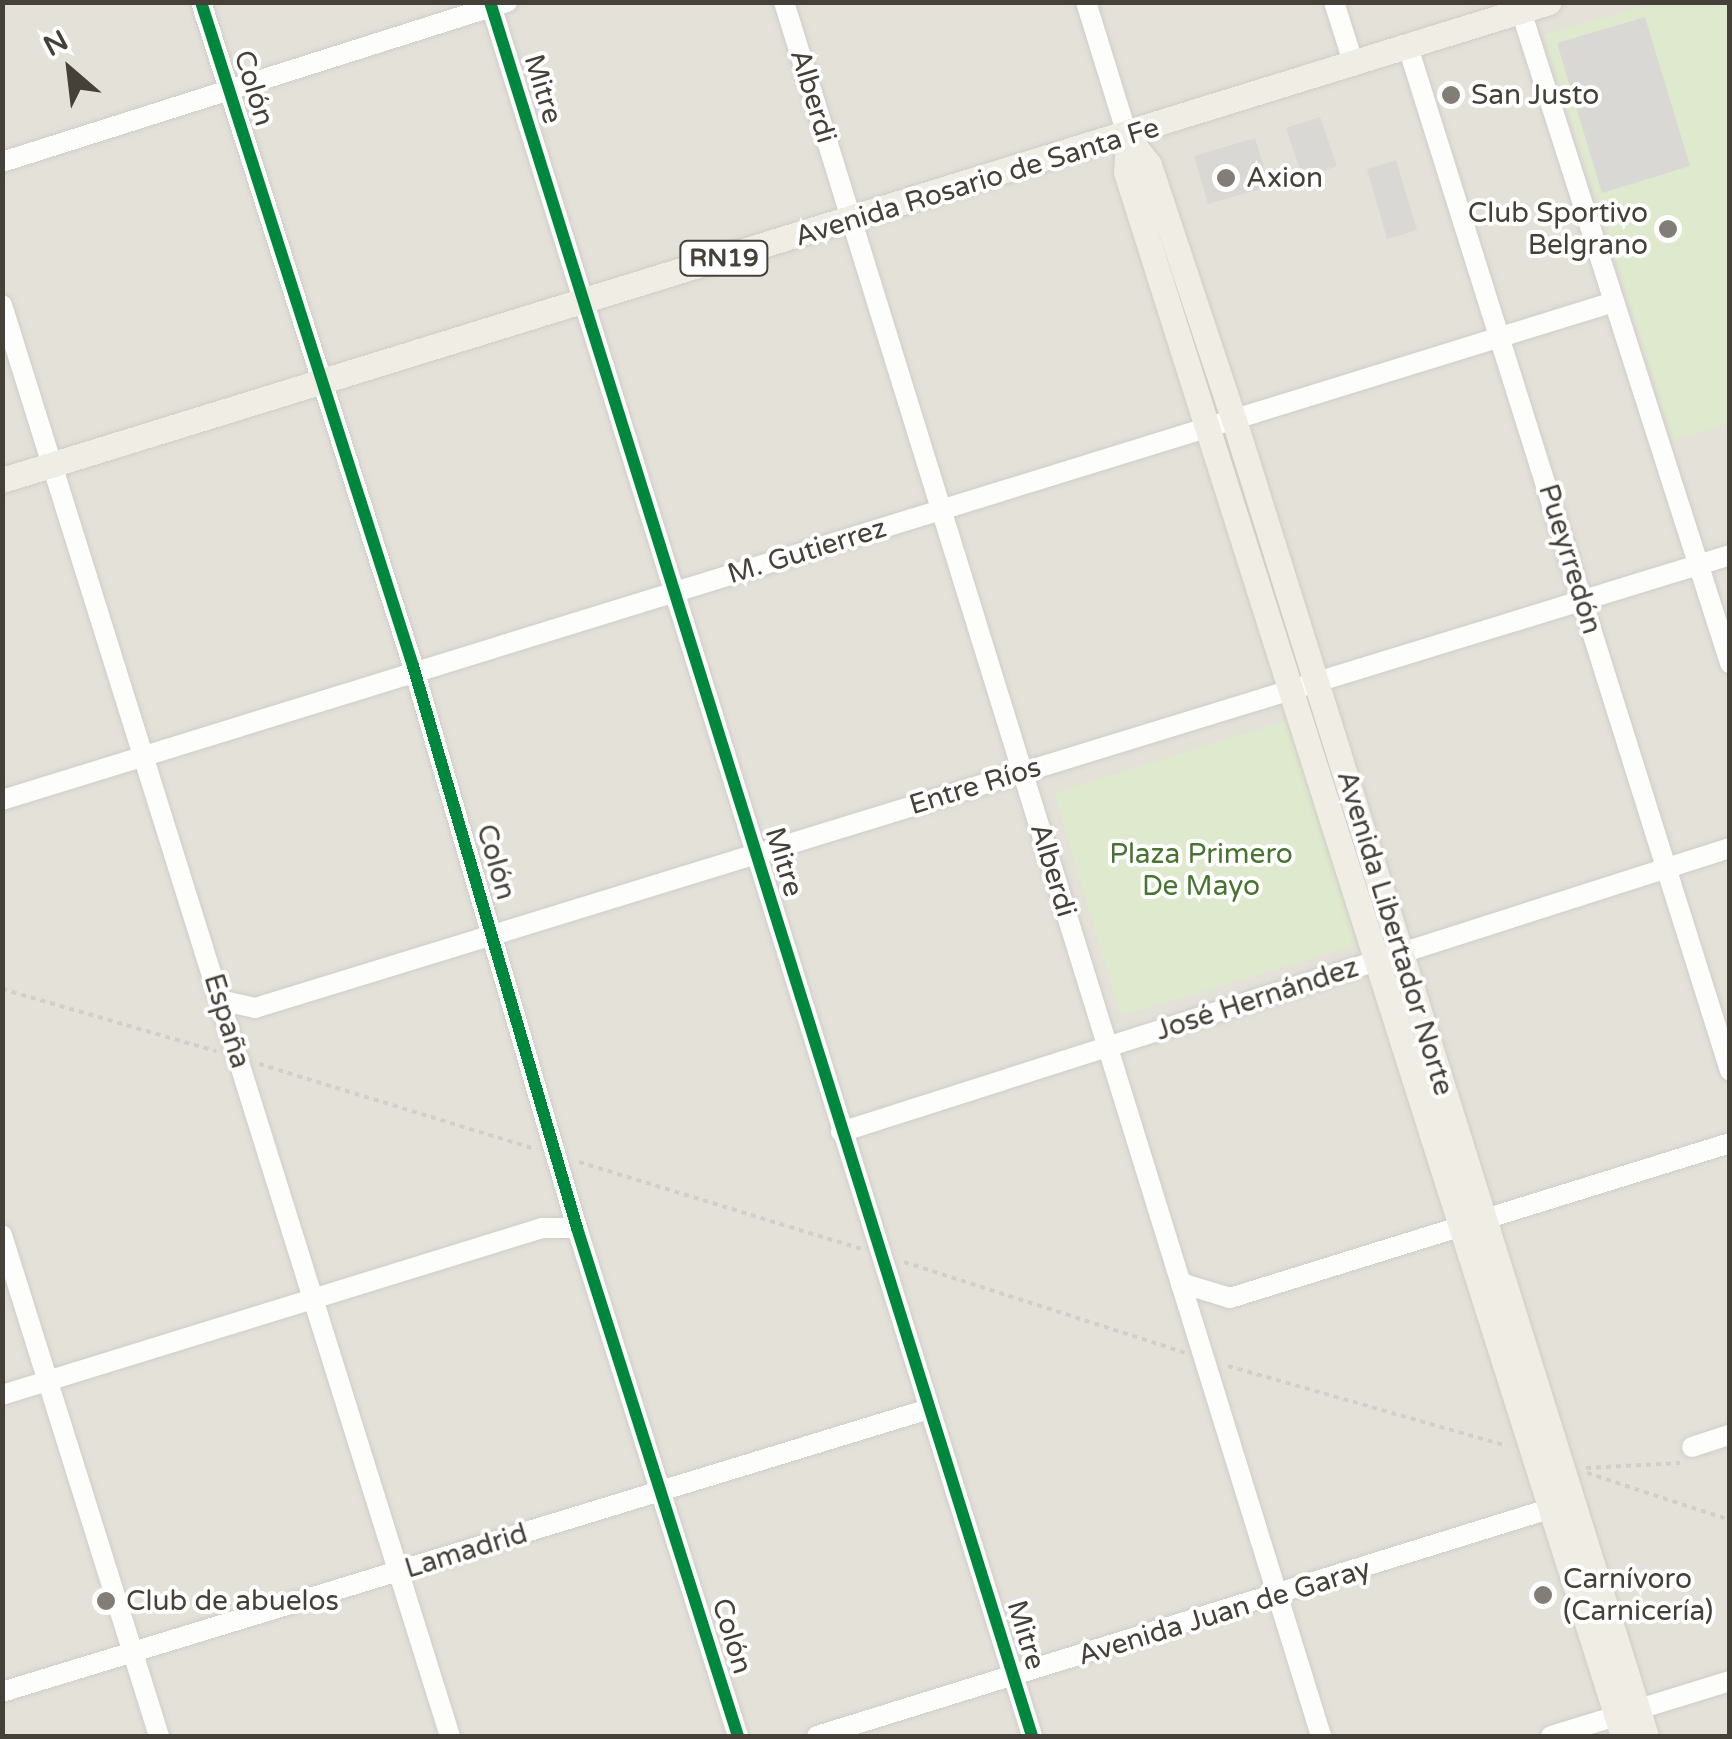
<!DOCTYPE html>
<meta charset="utf-8">
<style>
body{margin:0}
#map{position:relative;width:1732px;height:1739px;overflow:hidden;background:#f1efeb;font-family:"Varela Round",sans-serif}
div>[style]{position:absolute}
.residential>*{inset:0;background:#e4e1d9}
.green>*{inset:0;background:#dee9cd}
.building>*{inset:0;background:#dad8d4}
.path>*{height:4px;margin-top:-2px;transform-origin:0;background:repeating-linear-gradient(90deg,#d1cfcc 0 5px,transparent 0 10px)}
.roads{filter:drop-shadow(0 0 2px #cfcdc9) drop-shadow(0 0 2px #cfcdc9)}
.minor>*{height:20px;margin:-10px;padding:0 10px;transform-origin:10px;border-radius:10px;background:#fdfdfc}
.major>*{height:25px;margin:-12.5px;padding:0 12.5px;transform-origin:12.5px;border-radius:12.5px;background:#f0ede5}
.cycleway>*{height:12px;margin:-6px;padding:0 6px;transform-origin:6px;border-radius:6px;background:#00873e}
.dots>*{width:28px;height:28px;translate:-50% -50%;box-sizing:border-box;border:5px solid #fff;border-radius:50%}
span{translate:-50% -50%;white-space:nowrap;text-align:center;line-height:1.15;-webkit-text-stroke:8px #fff;paint-order:stroke}
.shield-label span{padding:2px 8px;background:#fff;border:2px solid;border-radius:8px;-webkit-text-stroke-width:0}
.shield-label{font-size:25px;color:#464138;font-weight:700}
.street-label{font-size:28px;color:#464138}
.poi-label{font-size:28px;color:#464138}
.left{translate:0 -50%;text-align:left}
.right{translate:-100% -50%;text-align:right}
.park-label{font-size:28px;color:#497330}
.frame{position:absolute;inset:0;border:5px solid #464138;pointer-events:none}
.north{position:absolute;left:20px;top:20px;width:100px;height:100px;-webkit-text-stroke:8px #fff;paint-order:stroke;rotate:332deg;font-size:28px;font-weight:700;line-height:40px;text-align:center;color:#464138}
.north::after{content:'';display:block;margin:auto;width:35px;height:45px;background:#464138;clip-path:polygon(50% 0,100% 100%,50% 72%,0 100%)}
</style>
<div id="map">
<div class="residential">
<i style="clip-path:polygon(3px 3px,1729px 3px,1729px 1736px,3px 1736px)"></i>
</div>
<div class="green">
<i style="clip-path:polygon(1652px 3px,1729px 3px,1729px 423px,1673px 441px,1544px 35px)"></i>
<i style="clip-path:polygon(1292px 719px,1363px 943px,1121px 1016px,1054px 793px)"></i>
</div>
<div class="building">
<i style="clip-path:polygon(1645px 17px,1690px 166px,1602px 193px,1557px 43px)"></i>
<i style="clip-path:polygon(1320px 117px,1337px 166px,1303px 178px,1286px 128px)"></i>
<i style="clip-path:polygon(1255px 138px,1270px 186px,1208px 204px,1194px 156px)"></i>
<i style="clip-path:polygon(1396px 160px,1417px 230px,1387px 239px,1367px 169px)"></i>
</div>
<div class="path">
<i style="left:2px;top:989px;width:223px;rotate:16.2deg"></i>
<i style="left:259px;top:1064px;width:290px;rotate:17.1deg"></i>
<i style="left:579px;top:1162px;width:295px;rotate:17.1deg"></i>
<i style="left:904px;top:1262px;width:295px;rotate:17.9deg"></i>
<i style="left:1228px;top:1366px;width:290px;rotate:16deg"></i>
<i style="left:1586px;top:1468px;width:94px;rotate:-3deg"></i>
<i style="left:1587px;top:1473px;width:151px;rotate:18.2deg"></i>
</div>
<div class="roads">
<div class="minor">
<i style="left:201px;top:2px;width:697px;rotate:72.29deg"></i>
<i style="left:413px;top:666px;width:585px;rotate:73.73deg"></i>
<i style="left:577px;top:1228px;width:533px;rotate:72.42deg"></i>
<i style="left:490px;top:2px;width:1817px;rotate:72.64deg"></i>
<i style="left:784px;top:2px;width:1815px;rotate:72.79deg"></i>
<i style="left:1086px;top:2px;width:142px;rotate:72.8deg"></i>
<i style="left:1334px;top:2px;width:66px;rotate:72.4deg"></i>
<i style="left:1521px;top:11px;width:685px;rotate:72.23deg"></i>
<i style="left:1408px;top:47px;width:1073px;rotate:72.54deg"></i>
<i style="left:2px;top:162px;width:530px;rotate:-17.58deg"></i>
<i style="left:2px;top:305px;width:1499px;rotate:72.62deg"></i>
<i style="left:2px;top:800px;width:1684px;rotate:-17.17deg"></i>
<i style="left:220px;top:1000px;width:36px;rotate:13deg"></i>
<i style="left:255px;top:1008px;width:1543px;rotate:-17.07deg"></i>
<i style="left:841px;top:1132px;width:933px;rotate:-17.72deg"></i>
<i style="left:2px;top:1235px;width:525px;rotate:72.6deg"></i>
<i style="left:1181px;top:1283px;width:51px;rotate:17deg"></i>
<i style="left:1230px;top:1298px;width:523px;rotate:-17.22deg"></i>
<i style="left:2px;top:1395px;width:565px;rotate:-17.18deg"></i>
<i style="left:542px;top:1228px;width:35px"></i>
<i style="left:1692px;top:1447px;width:40px;rotate:-18deg"></i>
<i style="left:2px;top:1692px;width:969px;rotate:-16.98deg"></i>
<i style="left:817px;top:1736px;width:783px;rotate:-17.23deg"></i>
<i style="left:1551px;top:1736px;width:187px;rotate:-17.1deg"></i>
</div>
<div class="major">
<i style="left:1128px;top:138px;width:34px;rotate:52deg"></i>
<i style="left:1149px;top:165px;width:269px;rotate:71.6deg"></i>
<i style="left:1234px;top:420px;width:1379px;rotate:72.62deg"></i>
<i style="left:1128px;top:138px;width:34px;rotate:93deg"></i>
<i style="left:1126px;top:172px;width:1641px;rotate:72.37deg"></i>
<i style="left:2px;top:480px;width:1619px;rotate:-17.17deg"></i>
</div>
</div>
<div class="cycleway">
<i style="left:201px;top:2px;width:697px;rotate:72.29deg"></i>
<i style="left:413px;top:666px;width:585px;rotate:73.73deg"></i>
<i style="left:577px;top:1228px;width:533px;rotate:72.42deg"></i>
<i style="left:490px;top:2px;width:1817px;rotate:72.64deg"></i>
</div>
<div class="dots">
<i style="left:1451px;top:95px;background:#827e77"></i>
<i style="left:1226px;top:178px;background:#827e77"></i>
<i style="left:1668px;top:229px;background:#827e77"></i>
<i style="left:1543px;top:1595px;background:#827e77"></i>
<i style="left:106px;top:1601px;background:#827e77"></i>
</div>
<div class="shield-label">
<span style="left:724px;top:258px">RN19</span>
</div>
<div class="street-label">
<span style="left:254px;top:88px;rotate:73deg">Colón</span>
<span style="left:543px;top:89px;rotate:73deg">Mitre</span>
<span style="left:813px;top:96px;rotate:73deg">Alberdi</span>
<span style="left:977px;top:182px;rotate:-17deg">Avenida Rosario de Santa Fe</span>
<span style="left:807px;top:551px;rotate:-17deg">M. Gutierrez</span>
<span style="left:1570px;top:559px;rotate:73deg">Pueyrredón</span>
<span style="left:975px;top:786px;rotate:-17deg">Entre Ríos</span>
<span style="left:496px;top:862px;rotate:74deg">Colón</span>
<span style="left:784px;top:862px;rotate:73deg">Mitre</span>
<span style="left:1053px;top:870px;rotate:73deg">Alberdi</span>
<span style="left:1395px;top:933px;rotate:73deg">Avenida Libertador Norte</span>
<span style="left:1257px;top:999px;rotate:-18deg">José Hernández</span>
<span style="left:227px;top:1021px;rotate:73deg">España</span>
<span style="left:466px;top:1551px;rotate:-17deg">Lamadrid</span>
<span style="left:1224px;top:1612px;rotate:-17deg">Avenida Juan de Garay</span>
<span style="left:1026px;top:1635px;rotate:73deg">Mitre</span>
<span style="left:732px;top:1636px;rotate:73deg">Colón</span>
</div>
<div class="poi-label">
<span class="left" style="left:1471px;top:95px">San Justo</span>
<span class="left" style="left:1246px;top:178px">Axion</span>
<span class="right" style="left:1648px;top:229px">Club Sportivo<br>Belgrano</span>
<span class="left" style="left:1563px;top:1595px">Carnívoro<br>(Carnicería)</span>
<span class="left" style="left:126px;top:1601px">Club de abuelos</span>
</div>
<div class="park-label">
<span style="left:1201px;top:870px">Plaza Primero<br>De Mayo</span>
</div>
<div class="frame"></div>
<div class="north">N</div>
</div>
